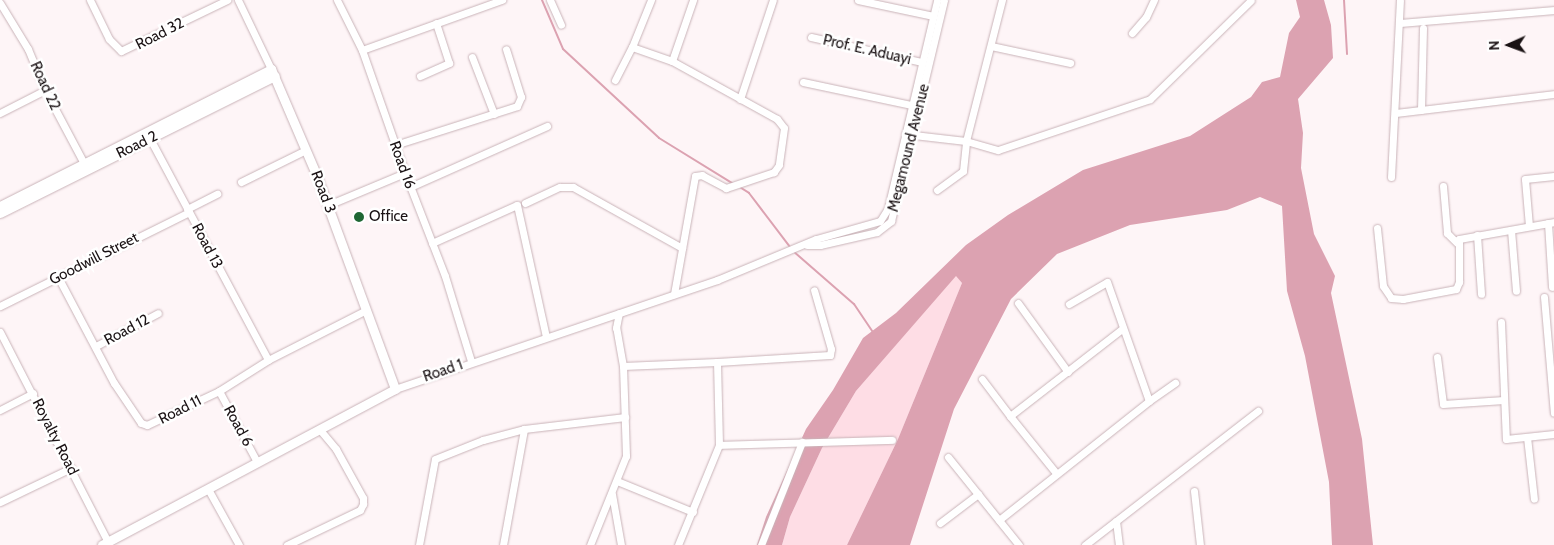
<!DOCTYPE html>
<style>
body{margin:0}
#map{position:relative;width:1554px;height:545px;overflow:hidden;background:#fef5f7;font-family:Cabin,sans-serif}
div>[style]{position:absolute}
.green>*{inset:0;background:#fedde5}
.water>*{inset:0;background:#dca2b1}
.stream>*{height:2px;margin:-1px;padding:0 1px;transform-origin:1px;border-radius:1px;background:#dca2b1}
.roads{filter:drop-shadow(0 0 1px #c9b3b8) drop-shadow(0 0 1px #c9b3b8)}
.street>*{height:7px;margin:-3.5px;padding:0 3.5px;transform-origin:3.5px;border-radius:3.5px;background:#fff}
.secondary>*{height:9px;margin:-4.5px;padding:0 4.5px;transform-origin:4.5px;border-radius:4.5px;background:#fff}
.dots>*{width:14px;height:14px;translate:-50% -50%;box-sizing:border-box;border:2px solid #fff;border-radius:50%}
span{translate:-50% -50%;white-space:nowrap;text-align:center;line-height:1.15;-webkit-text-stroke:5px #fff;paint-order:stroke}
.street-label{font-size:15px;color:#1a1214}
.poi-label{font-size:15px;color:#1a1214}
.left{translate:0 -50%;text-align:left}
.north{position:absolute;left:1484px;top:20px;width:50px;height:50px;-webkit-text-stroke:4px #fff;paint-order:stroke;rotate:268deg;font-size:14px;font-weight:700;line-height:20px;text-align:center;color:#1a1214}
.north::after{content:'';display:block;margin:auto;width:18px;height:22px;background:#1a1214;clip-path:polygon(50% 0,100% 100%,50% 72%,0 100%)}
</style>
<div id="map">
<div class="green">
<i style="clip-path:polygon(956px 275px,962px 283px,898px 439px,847px 545px,782px 545px,790px 517px,822px 448px,856px 391px)"></i>
</div>
<div class="water">
<i style="clip-path:polygon(1296px 0,1324px 0,1331px 25px,1333px 58px,1298px 99px,1303px 133px,1301px 168px,1314px 234px,1335px 276px,1331px 293px,1362px 439px,1373px 545px,1332px 545px,1329px 482px,1305px 356px,1287px 291px,1282px 206px,1260px 197px,1227px 210px,1130px 225px,1057px 254px,1011px 299px,954px 409px,910px 545px,847px 545px,898px 439px,962px 283px,956px 276px,856px 391px,822px 448px,790px 517px,782px 545px,757px 545px,766px 517px,806px 429px,833px 390px,863px 338px,896px 313px,966px 245px,1008px 215px,1083px 170px,1190px 136px,1251px 97px,1262px 82px,1280px 77px,1289px 33px,1300px 17px)"></i>
</div>
<div class="stream">
<i style="left:542px;top:0;width:53px;rotate:66.8deg"></i>
<i style="left:563px;top:49px;width:131px;rotate:42.8deg"></i>
<i style="left:659px;top:138px;width:86px;rotate:31.7deg"></i>
<i style="left:1344px;top:0;width:54px;rotate:86.8deg"></i>
<i style="left:738px;top:186px;width:13px;rotate:32deg"></i>
<i style="left:749px;top:193px;width:68px;rotate:52.8deg"></i>
<i style="left:793px;top:251px;width:81px;rotate:41deg"></i>
<i style="left:854px;top:304px;width:34px;rotate:56deg"></i>
</div>
<div class="roads">
<div class="street">
<i style="left:90px;top:0;width:43px;rotate:64deg"></i>
<i style="left:109px;top:39px;width:17px;rotate:45deg"></i>
<i style="left:121px;top:51px;width:118px;rotate:-25.7deg"></i>
<i style="left:238px;top:0;width:76px;rotate:64.4deg"></i>
<i style="left:337px;top:0;width:56px;rotate:63.4deg"></i>
<i style="left:362px;top:50px;width:130px;rotate:70.7deg"></i>
<i style="left:405px;top:173px;width:110px;rotate:68.8deg"></i>
<i style="left:445px;top:276px;width:89px;rotate:73deg"></i>
<i style="left:550px;top:0;width:27px;rotate:66deg"></i>
<i style="left:651px;top:0;width:51px;rotate:112deg"></i>
<i style="left:632px;top:47px;width:42px;rotate:19.3deg"></i>
<i style="left:672px;top:61px;width:120px;rotate:28.9deg"></i>
<i style="left:777px;top:119px;width:11px;rotate:52deg"></i>
<i style="left:784px;top:128px;width:37px;rotate:98deg"></i>
<i style="left:779px;top:165px;width:9px;rotate:126deg"></i>
<i style="left:774px;top:172px;width:51px;rotate:161.6deg"></i>
<i style="left:726px;top:188px;width:27px;rotate:-152deg"></i>
<i style="left:702px;top:175px;width:7px;rotate:172deg"></i>
<i style="left:695px;top:176px;width:120px;rotate:100.1deg"></i>
<i style="left:858px;top:0;width:77px;rotate:12deg"></i>
<i style="left:0;top:3px;width:54px;rotate:58.7deg"></i>
<i style="left:28px;top:49px;width:44px;rotate:67.5deg"></i>
<i style="left:45px;top:90px;width:87px;rotate:62deg"></i>
<i style="left:1400px;top:23px;width:155px;rotate:-4.8deg"></i>
<i style="left:1132px;top:33px;width:21px;rotate:-49deg"></i>
<i style="left:1146px;top:17px;width:19px;rotate:-65deg"></i>
<i style="left:811px;top:37px;width:114px;rotate:12.7deg"></i>
<i style="left:991px;top:46px;width:81px;rotate:12.1deg"></i>
<i style="left:362px;top:50px;width:149px;rotate:-19.7deg"></i>
<i style="left:472px;top:57px;width:61px;rotate:68.9deg"></i>
<i style="left:672px;top:61px;width:65px;rotate:-71deg"></i>
<i style="left:420px;top:76px;width:32px;rotate:-24deg"></i>
<i style="left:449px;top:63px;width:42px;rotate:-108deg"></i>
<i style="left:615px;top:80px;width:37px;rotate:-63deg"></i>
<i style="left:803px;top:82px;width:110px;rotate:12deg"></i>
<i style="left:740px;top:99px;width:104px;rotate:-71.6deg"></i>
<i style="left:1421px;top:110px;width:82px;rotate:-88.6deg"></i>
<i style="left:0;top:113px;width:51px;rotate:-27.1deg"></i>
<i style="left:1395px;top:113px;width:160px;rotate:-6.8deg"></i>
<i style="left:905px;top:134px;width:61px;rotate:6.5deg"></i>
<i style="left:966px;top:141px;width:33px;rotate:16deg"></i>
<i style="left:998px;top:150px;width:160px;rotate:-18.5deg"></i>
<i style="left:1150px;top:99px;width:141px;rotate:-44.4deg"></i>
<i style="left:148px;top:135px;width:255px;rotate:61.9deg"></i>
<i style="left:395px;top:145px;width:128px;rotate:-17.7deg"></i>
<i style="left:517px;top:106px;width:10px;rotate:-66deg"></i>
<i style="left:521px;top:97px;width:50px;rotate:-107.4deg"></i>
<i style="left:1391px;top:177px;width:177px;rotate:-87.1deg"></i>
<i style="left:241px;top:182px;width:72px;rotate:-26.2deg"></i>
<i style="left:1443px;top:186px;width:47px;rotate:85.1deg"></i>
<i style="left:1447px;top:233px;width:14px;rotate:45deg"></i>
<i style="left:410px;top:187px;width:150px;rotate:-24deg"></i>
<i style="left:937px;top:190px;width:32px;rotate:-36deg"></i>
<i style="left:963px;top:171px;width:30px;rotate:-84deg"></i>
<i style="left:966px;top:141px;width:146px;rotate:-75.7deg"></i>
<i style="left:525px;top:203px;width:38px;rotate:-25deg"></i>
<i style="left:560px;top:187px;width:13px"></i>
<i style="left:573px;top:187px;width:125px;rotate:29.2deg"></i>
<i style="left:328px;top:205px;width:83px;rotate:-22.6deg"></i>
<i style="left:187px;top:209px;width:34px;rotate:-27deg"></i>
<i style="left:1548px;top:223px;width:64px;rotate:86.4deg"></i>
<i style="left:1529px;top:226px;width:47px;rotate:-94.9deg"></i>
<i style="left:1525px;top:179px;width:29px;rotate:-6deg"></i>
<i style="left:1377px;top:228px;width:58px;rotate:84.1deg"></i>
<i style="left:1383px;top:286px;width:14px;rotate:56deg"></i>
<i style="left:1391px;top:298px;width:12px;rotate:5deg"></i>
<i style="left:1403px;top:299px;width:54px;rotate:-10.7deg"></i>
<i style="left:1456px;top:289px;width:8px;rotate:-67deg"></i>
<i style="left:1459px;top:282px;width:43px;rotate:-90deg"></i>
<i style="left:1459px;top:239px;width:97px;rotate:-10.1deg"></i>
<i style="left:1511px;top:230px;width:61px;rotate:85.3deg"></i>
<i style="left:1477px;top:235px;width:59px;rotate:86.1deg"></i>
<i style="left:432px;top:243px;width:93px;rotate:-24.1deg"></i>
<i style="left:517px;top:205px;width:135px;rotate:77.6deg"></i>
<i style="left:807px;top:245px;width:13px"></i>
<i style="left:820px;top:245px;width:58px;rotate:-12.8deg"></i>
<i style="left:877px;top:232px;width:18px;rotate:-38deg"></i>
<i style="left:891px;top:221px;width:227px;rotate:-76.5deg"></i>
<i style="left:58px;top:277px;width:120px;rotate:62.2deg"></i>
<i style="left:114px;top:383px;width:48px;rotate:56deg"></i>
<i style="left:141px;top:423px;width:6px;rotate:18deg"></i>
<i style="left:147px;top:425px;width:80px;rotate:-25.3deg"></i>
<i style="left:219px;top:391px;width:58px;rotate:-32.3deg"></i>
<i style="left:268px;top:360px;width:110px;rotate:-27deg"></i>
<i style="left:1544px;top:297px;width:116px;rotate:85.1deg"></i>
<i style="left:1018px;top:303px;width:85px;rotate:54.1deg"></i>
<i style="left:0;top:306px;width:211px;rotate:-26.4deg"></i>
<i style="left:1501px;top:322px;width:117px;rotate:87.6deg"></i>
<i style="left:1506px;top:439px;width:48px;rotate:-5.9deg"></i>
<i style="left:0;top:332px;width:236px;rotate:62.8deg"></i>
<i style="left:96px;top:346px;width:70px;rotate:-28deg"></i>
<i style="left:1437px;top:357px;width:47px;rotate:82.7deg"></i>
<i style="left:1443px;top:404px;width:61px;rotate:-3.8deg"></i>
<i style="left:717px;top:362px;width:113px;rotate:-3.5deg"></i>
<i style="left:830px;top:355px;width:6px;rotate:-81deg"></i>
<i style="left:831px;top:349px;width:61px;rotate:-106.1deg"></i>
<i style="left:623px;top:366px;width:94px;rotate:-2.4deg"></i>
<i style="left:717px;top:362px;width:83px;rotate:88.6deg"></i>
<i style="left:719px;top:445px;width:108px;rotate:112.3deg"></i>
<i style="left:982px;top:379px;width:46px;rotate:52.9deg"></i>
<i style="left:395px;top:389px;width:340px;rotate:-18.7deg"></i>
<i style="left:717px;top:280px;width:107px;rotate:-22.5deg"></i>
<i style="left:816px;top:239px;width:66px;rotate:-15.7deg"></i>
<i style="left:880px;top:221px;width:15px;rotate:-58deg"></i>
<i style="left:888px;top:208px;width:214px;rotate:-76.7deg"></i>
<i style="left:219px;top:391px;width:81px;rotate:61.8deg"></i>
<i style="left:1149px;top:401px;width:32px;rotate:-35deg"></i>
<i style="left:0;top:410px;width:37px;rotate:-27deg"></i>
<i style="left:1527px;top:437px;width:62px;rotate:83.6deg"></i>
<i style="left:719px;top:445px;width:173px;rotate:-1.7deg"></i>
<i style="left:948px;top:457px;width:113px;rotate:51.1deg"></i>
<i style="left:1056px;top:473px;width:73px;rotate:-128.9deg"></i>
<i style="left:1010px;top:416px;width:143px;rotate:-37.9deg"></i>
<i style="left:617px;top:481px;width:82px;rotate:22.2deg"></i>
<i style="left:208px;top:489px;width:64px;rotate:61deg"></i>
<i style="left:1194px;top:491px;width:54px;rotate:83.7deg"></i>
<i style="left:612px;top:494px;width:52px;rotate:80deg"></i>
<i style="left:0;top:502px;width:79px;rotate:-25.6deg"></i>
<i style="left:999px;top:520px;width:191px;rotate:-38.4deg"></i>
<i style="left:1149px;top:401px;width:126px;rotate:-109.4deg"></i>
<i style="left:1107px;top:282px;width:44px;rotate:149.9deg"></i>
<i style="left:1116px;top:521px;width:24px;rotate:83deg"></i>
<i style="left:940px;top:523px;width:48px;rotate:-37.3deg"></i>
<i style="left:287px;top:545px;width:81px;rotate:-25.6deg"></i>
<i style="left:360px;top:510px;width:7px;rotate:-63deg"></i>
<i style="left:363px;top:504px;width:6px;rotate:-90deg"></i>
<i style="left:363px;top:498px;width:56px;rotate:-118.9deg"></i>
<i style="left:336px;top:449px;width:26px;rotate:-130deg"></i>
<i style="left:419px;top:545px;width:87px;rotate:-79.5deg"></i>
<i style="left:435px;top:459px;width:52px;rotate:-21.6deg"></i>
<i style="left:483px;top:440px;width:42px;rotate:-15deg"></i>
<i style="left:503px;top:545px;width:118px;rotate:-79.7deg"></i>
<i style="left:524px;top:429px;width:102px;rotate:-6.8deg"></i>
<i style="left:590px;top:545px;width:96px;rotate:-68deg"></i>
<i style="left:626px;top:456px;width:90px;rotate:-91.9deg"></i>
<i style="left:623px;top:366px;width:39px;rotate:-100deg"></i>
<i style="left:616px;top:328px;width:15px;rotate:-79deg"></i>
<i style="left:761px;top:545px;width:111px;rotate:-68.3deg"></i>
<i style="left:1085px;top:545px;width:219px;rotate:-37.8deg"></i>
</div>
<div class="secondary">
<i style="left:0;top:206px;width:304px;rotate:-26.8deg"></i>
<i style="left:271px;top:69px;width:114px;rotate:66.8deg"></i>
<i style="left:316px;top:174px;width:229px;rotate:69.8deg"></i>
<i style="left:395px;top:389px;width:332px;rotate:152deg"></i>
<i style="left:0;top:213px;width:307px;rotate:-26.5deg"></i>
</div>
</div>
<div class="dots">
<i style="left:359px;top:217px;background:#1f6734"></i>
</div>
<div class="street-label">
<span style="left:160px;top:34px;rotate:-27deg">Road 32</span>
<span style="left:867px;top:50px;rotate:13deg">Prof. E. Aduayi</span>
<span style="left:45px;top:86px;rotate:65deg">Road 22</span>
<span style="left:137px;top:145px;rotate:-26deg">Road 2</span>
<span style="left:909px;top:148px;rotate:-76deg">Megamound Avenue</span>
<span style="left:402px;top:165px;rotate:70deg">Road 16</span>
<span style="left:323px;top:192px;rotate:69deg">Road 3</span>
<span style="left:207px;top:246px;rotate:62deg">Road 13</span>
<span style="left:94px;top:259px;rotate:-27deg">Goodwill Street</span>
<span style="left:127px;top:330px;rotate:-28deg">Road 12</span>
<span style="left:443px;top:371px;rotate:-19deg">Road 1</span>
<span style="left:180px;top:410px;rotate:-27deg">Road 11</span>
<span style="left:238px;top:426px;rotate:61deg">Road 6</span>
<span style="left:55px;top:437px;rotate:63deg">Royalty Road</span>
</div>
<div class="poi-label">
<span class="left" style="left:369px;top:217px">Office</span>
</div>
<div class="north">N</div>
</div>
